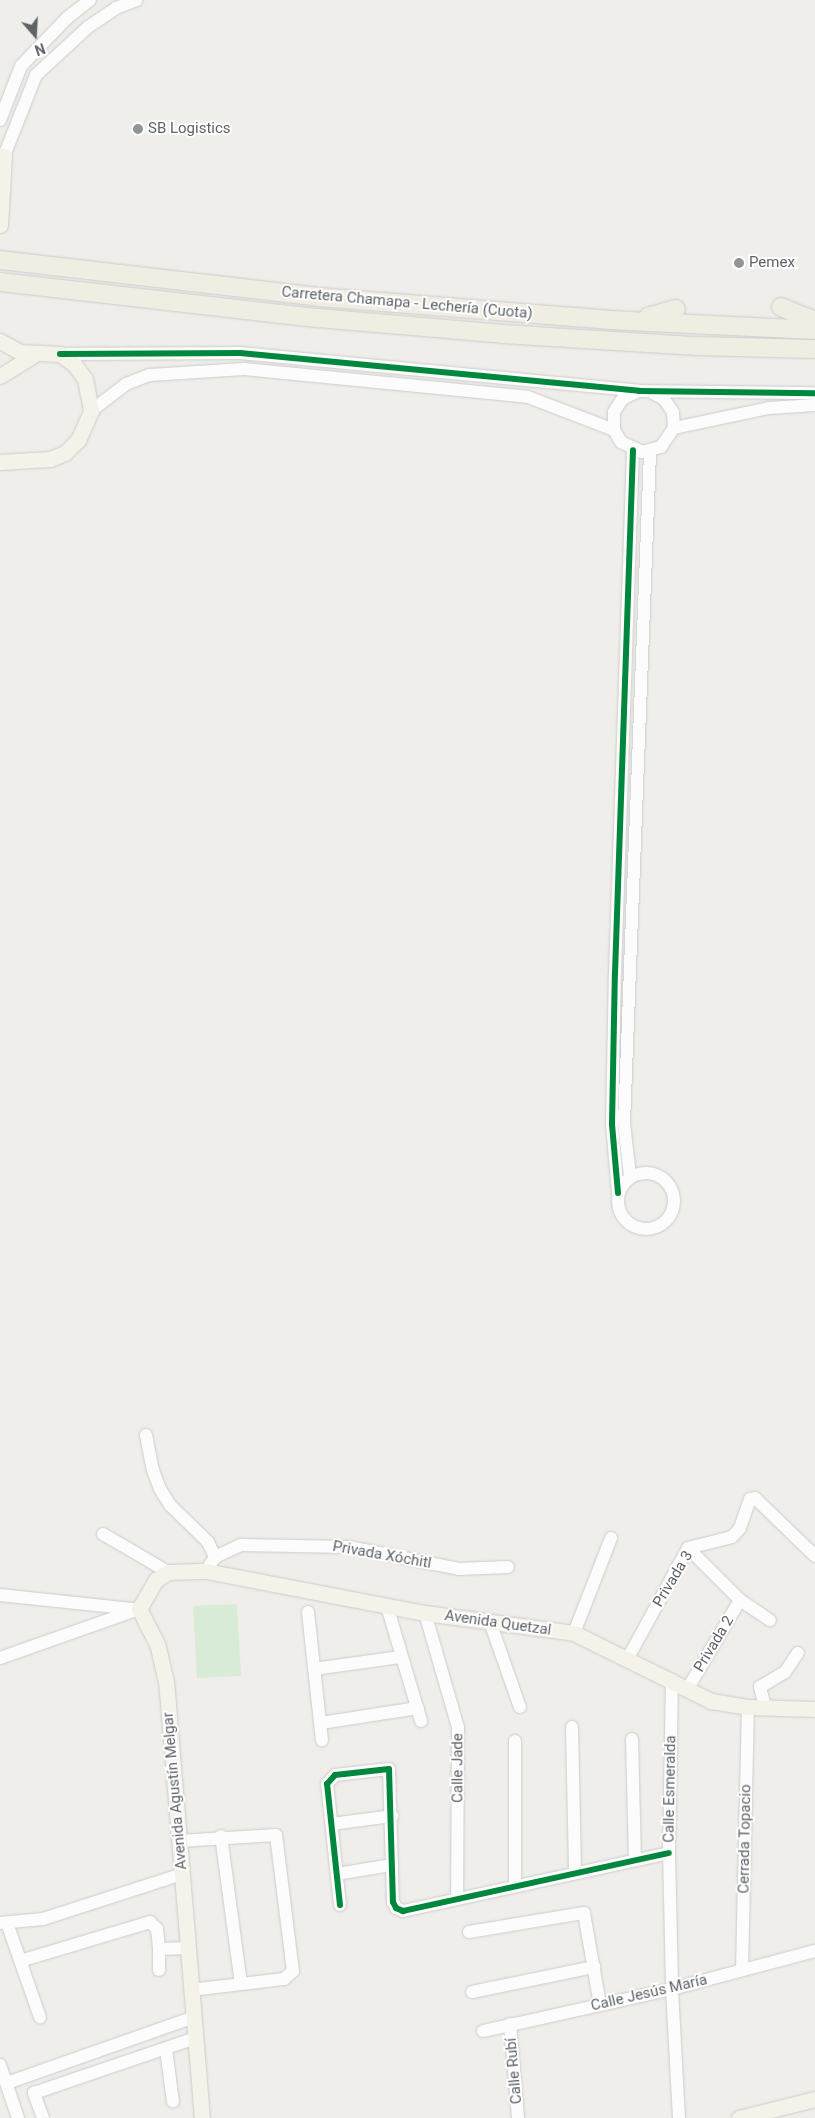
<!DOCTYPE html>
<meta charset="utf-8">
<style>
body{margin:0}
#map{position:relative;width:815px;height:2118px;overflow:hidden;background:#efeeea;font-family:Roboto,sans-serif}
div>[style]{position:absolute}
.green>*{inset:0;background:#d8ebd6}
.roads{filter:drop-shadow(0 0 1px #cbcccc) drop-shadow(0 0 1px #cbcccc)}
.minor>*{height:12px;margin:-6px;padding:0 6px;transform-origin:6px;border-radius:6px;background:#fdfcfc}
.minor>.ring{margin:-6px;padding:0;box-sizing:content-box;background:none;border:12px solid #fdfcfc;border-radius:50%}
.major>*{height:15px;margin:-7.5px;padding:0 7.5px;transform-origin:7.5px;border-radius:7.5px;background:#f4f2e9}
.highway>*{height:18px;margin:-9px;padding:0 9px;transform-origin:9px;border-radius:9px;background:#f0ede3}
.cycleway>*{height:6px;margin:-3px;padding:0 3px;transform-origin:3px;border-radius:3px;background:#00873e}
.dots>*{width:14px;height:14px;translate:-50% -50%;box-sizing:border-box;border:2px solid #fff;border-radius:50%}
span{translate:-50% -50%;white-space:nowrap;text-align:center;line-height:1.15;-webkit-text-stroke:4px #fff;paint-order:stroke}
.poi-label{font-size:15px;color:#5f6368}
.left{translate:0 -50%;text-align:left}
.street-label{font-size:15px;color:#5f6368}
.north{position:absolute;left:10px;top:10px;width:50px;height:50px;-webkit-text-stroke:4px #fff;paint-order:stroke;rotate:161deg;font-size:14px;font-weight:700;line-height:20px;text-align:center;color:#5f6368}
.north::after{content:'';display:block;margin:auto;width:18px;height:22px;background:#5f6368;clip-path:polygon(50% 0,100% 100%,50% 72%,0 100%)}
</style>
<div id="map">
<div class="green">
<i style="clip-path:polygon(237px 1604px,241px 1676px,197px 1678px,193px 1606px)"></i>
</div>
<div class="roads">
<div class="minor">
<i style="left:0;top:120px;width:58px;rotate:-68.7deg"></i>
<i style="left:21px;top:66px;width:66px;rotate:-46.2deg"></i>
<i style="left:67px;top:18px;width:29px;rotate:-38deg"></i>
<i style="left:4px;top:156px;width:87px;rotate:-68.4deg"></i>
<i style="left:36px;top:75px;width:71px;rotate:-42.7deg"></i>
<i style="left:88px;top:27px;width:34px;rotate:-34deg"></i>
<i style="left:116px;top:8px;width:22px;rotate:-21deg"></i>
<i style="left:60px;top:354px;width:180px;rotate:-0.3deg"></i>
<i style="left:240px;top:353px;width:401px;rotate:5.4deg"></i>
<i style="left:639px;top:391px;width:176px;rotate:0.7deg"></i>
<i style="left:639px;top:391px;width:17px;rotate:156deg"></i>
<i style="left:623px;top:398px;width:17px;rotate:123deg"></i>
<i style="left:614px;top:412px;width:18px;rotate:90deg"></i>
<i style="left:614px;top:430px;width:14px;rotate:60deg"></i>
<i style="left:621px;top:442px;width:23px;rotate:25deg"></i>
<i style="left:642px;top:452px;width:20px;rotate:-15deg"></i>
<i style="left:661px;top:447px;width:23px;rotate:-56deg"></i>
<i style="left:674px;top:428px;width:16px;rotate:-94deg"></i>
<i style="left:673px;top:412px;width:16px;rotate:-125deg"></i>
<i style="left:664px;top:399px;width:15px;rotate:-152deg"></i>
<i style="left:91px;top:411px;width:44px;rotate:-37.6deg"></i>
<i style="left:126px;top:384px;width:26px;rotate:-21deg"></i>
<i style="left:150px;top:375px;width:94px;rotate:-3.7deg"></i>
<i style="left:244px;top:369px;width:285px;rotate:5.6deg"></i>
<i style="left:528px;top:397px;width:92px;rotate:21deg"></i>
<i style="left:674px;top:428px;width:97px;rotate:-11.9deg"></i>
<i style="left:769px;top:408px;width:46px;rotate:-3.7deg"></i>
<i class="ring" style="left:618px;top:1173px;width:44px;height:44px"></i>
<i style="left:630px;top:1177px;width:54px;rotate:-96.3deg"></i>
<i style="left:624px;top:1123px;width:672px;rotate:-87.78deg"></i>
<i style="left:618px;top:1193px;width:69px;rotate:-95deg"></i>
<i style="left:612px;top:1124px;width:151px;rotate:-88.9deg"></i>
<i style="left:615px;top:973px;width:523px;rotate:-88.03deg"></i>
<i style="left:146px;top:1435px;width:36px;rotate:79deg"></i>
<i style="left:153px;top:1470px;width:20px;rotate:70deg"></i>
<i style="left:160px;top:1489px;width:19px;rotate:58deg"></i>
<i style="left:170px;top:1505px;width:53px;rotate:44.2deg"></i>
<i style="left:208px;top:1542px;width:17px;rotate:65deg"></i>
<i style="left:103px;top:1534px;width:75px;rotate:30.3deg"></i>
<i style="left:688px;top:1548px;width:74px;rotate:45deg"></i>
<i style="left:740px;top:1600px;width:36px;rotate:34deg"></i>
<i style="left:206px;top:1571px;width:17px;rotate:-57deg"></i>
<i style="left:215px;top:1557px;width:29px;rotate:-25deg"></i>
<i style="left:241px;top:1545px;width:108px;rotate:1.1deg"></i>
<i style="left:349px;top:1547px;width:112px;rotate:11.3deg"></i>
<i style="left:459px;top:1569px;width:49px;rotate:-2.3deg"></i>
<i style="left:0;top:1595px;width:135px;rotate:6deg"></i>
<i style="left:387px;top:1606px;width:120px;rotate:73.5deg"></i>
<i style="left:308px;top:1612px;width:129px;rotate:83.8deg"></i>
<i style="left:425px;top:1613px;width:119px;rotate:73.9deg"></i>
<i style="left:458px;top:1727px;width:170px;rotate:90.3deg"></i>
<i style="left:490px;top:1622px;width:90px;rotate:70.6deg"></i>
<i style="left:574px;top:1633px;width:102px;rotate:-68.7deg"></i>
<i style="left:0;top:1658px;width:147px;rotate:-19.4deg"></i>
<i style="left:628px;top:1658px;width:125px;rotate:-61.4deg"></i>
<i style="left:688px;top:1548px;width:45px;rotate:-14deg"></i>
<i style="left:732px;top:1537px;width:12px;rotate:-48deg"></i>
<i style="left:740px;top:1528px;width:31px;rotate:-71deg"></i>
<i style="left:750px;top:1499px;width:5px;rotate:-11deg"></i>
<i style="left:755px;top:1498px;width:83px;rotate:44deg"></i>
<i style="left:314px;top:1669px;width:87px;rotate:-7.9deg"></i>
<i style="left:672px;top:1680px;width:173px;rotate:91deg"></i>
<i style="left:669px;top:1853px;width:136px;rotate:88.7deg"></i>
<i style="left:672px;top:1989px;width:129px;rotate:86.9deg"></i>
<i style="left:688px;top:1688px;width:102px;rotate:-59.4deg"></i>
<i style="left:765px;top:1707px;width:21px;rotate:-104deg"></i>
<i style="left:760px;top:1687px;width:29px;rotate:-31deg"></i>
<i style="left:785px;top:1672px;width:23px;rotate:-56deg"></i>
<i style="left:321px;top:1723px;width:98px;rotate:-8.8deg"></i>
<i style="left:572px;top:1727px;width:145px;rotate:88.8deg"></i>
<i style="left:632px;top:1739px;width:121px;rotate:88.6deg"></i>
<i style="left:515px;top:1741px;width:143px;rotate:90deg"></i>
<i style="left:332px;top:1824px;width:61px;rotate:-7.6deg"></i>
<i style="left:221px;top:1836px;width:148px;rotate:82.3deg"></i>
<i style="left:179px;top:1841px;width:97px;rotate:-3.5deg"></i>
<i style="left:276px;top:1835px;width:137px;rotate:82.9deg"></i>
<i style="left:293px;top:1971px;width:12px;rotate:138deg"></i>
<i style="left:284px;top:1979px;width:94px;rotate:173.3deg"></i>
<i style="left:337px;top:1874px;width:56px;rotate:-9.3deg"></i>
<i style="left:340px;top:1905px;width:122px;rotate:-96.1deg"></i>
<i style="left:327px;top:1784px;width:12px;rotate:-48deg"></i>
<i style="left:335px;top:1775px;width:54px;rotate:-6.3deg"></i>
<i style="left:389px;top:1769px;width:133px;rotate:88.3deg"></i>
<i style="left:393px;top:1902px;width:7px;rotate:63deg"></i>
<i style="left:396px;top:1908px;width:8px;rotate:23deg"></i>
<i style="left:403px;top:1911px;width:272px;rotate:-12.3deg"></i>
<i style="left:0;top:1923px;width:43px;rotate:-5.3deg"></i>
<i style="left:43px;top:1919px;width:146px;rotate:-17.9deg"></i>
<i style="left:7px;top:1923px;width:100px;rotate:70.7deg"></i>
<i style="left:469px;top:1932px;width:117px;rotate:-9.4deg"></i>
<i style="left:584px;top:1913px;width:93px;rotate:80.1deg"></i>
<i style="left:159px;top:1949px;width:21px;rotate:90deg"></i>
<i style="left:20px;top:1961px;width:136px;rotate:-16.7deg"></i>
<i style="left:150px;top:1922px;width:10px;rotate:45deg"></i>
<i style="left:157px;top:1929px;width:20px;rotate:84deg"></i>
<i style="left:159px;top:1949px;width:28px;rotate:-2deg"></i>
<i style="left:742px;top:1970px;width:263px;rotate:-88.7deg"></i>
<i style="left:472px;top:1992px;width:125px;rotate:-11.6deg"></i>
<i style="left:510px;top:2024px;width:94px;rotate:85.1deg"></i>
<i style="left:483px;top:2031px;width:194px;rotate:-12.5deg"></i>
<i style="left:672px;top:1989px;width:148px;rotate:-14.9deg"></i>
<i style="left:166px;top:2049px;width:53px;rotate:82.5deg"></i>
<i style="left:0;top:2065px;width:56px;rotate:71.2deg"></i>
<i style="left:7px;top:2083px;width:196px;rotate:-19.4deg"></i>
<i style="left:43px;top:2118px;width:27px;rotate:-110deg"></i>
<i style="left:34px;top:2093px;width:168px;rotate:-18.8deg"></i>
</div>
<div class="major">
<i style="left:0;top:155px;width:4px;rotate:14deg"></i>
<i style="left:4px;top:156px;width:69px;rotate:93.3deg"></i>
<i style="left:0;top:341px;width:23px;rotate:29deg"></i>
<i style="left:20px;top:352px;width:40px;rotate:2.9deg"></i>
<i style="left:60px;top:354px;width:17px;rotate:36deg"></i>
<i style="left:74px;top:364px;width:19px;rotate:54deg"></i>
<i style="left:85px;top:379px;width:33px;rotate:79deg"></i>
<i style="left:91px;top:411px;width:32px;rotate:114deg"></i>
<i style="left:78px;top:440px;width:18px;rotate:135deg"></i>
<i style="left:65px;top:453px;width:16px;rotate:158deg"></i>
<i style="left:50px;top:459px;width:50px;rotate:176.6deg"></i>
<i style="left:0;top:376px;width:40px;rotate:-32deg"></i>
<i style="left:202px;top:2118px;width:437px;rotate:-94.7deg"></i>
<i style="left:166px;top:1682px;width:39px;rotate:-103deg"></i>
<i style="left:157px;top:1644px;width:39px;rotate:-117deg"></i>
<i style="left:139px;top:1609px;width:34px;rotate:-60deg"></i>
<i style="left:156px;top:1580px;width:14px;rotate:-34deg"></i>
<i style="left:168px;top:1572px;width:38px;rotate:-2deg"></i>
<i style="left:206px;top:1571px;width:223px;rotate:10.9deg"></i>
<i style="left:425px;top:1613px;width:150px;rotate:7.6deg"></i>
<i style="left:574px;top:1633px;width:153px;rotate:26.4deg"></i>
<i style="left:711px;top:1701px;width:37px;rotate:9deg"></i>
<i style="left:748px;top:1707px;width:67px;rotate:1.7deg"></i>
<i style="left:739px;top:2118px;width:78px;rotate:-14deg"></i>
</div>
<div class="highway">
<i style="left:0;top:260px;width:321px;rotate:6.6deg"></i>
<i style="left:319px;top:297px;width:291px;rotate:4.5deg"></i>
<i style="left:609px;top:320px;width:206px;rotate:2.8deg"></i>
<i style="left:0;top:282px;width:320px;rotate:6.5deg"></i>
<i style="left:318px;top:318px;width:186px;rotate:4.9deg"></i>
<i style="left:503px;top:334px;width:193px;rotate:3.6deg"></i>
<i style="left:696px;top:346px;width:119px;rotate:1.4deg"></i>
<i style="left:781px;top:307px;width:37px;rotate:22deg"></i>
<i style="left:648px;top:317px;width:29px;rotate:-16deg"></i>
</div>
</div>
<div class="cycleway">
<i style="left:60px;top:354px;width:180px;rotate:-0.3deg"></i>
<i style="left:240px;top:353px;width:401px;rotate:5.4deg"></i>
<i style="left:639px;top:391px;width:176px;rotate:0.7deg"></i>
<i style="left:618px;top:1193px;width:69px;rotate:-95deg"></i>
<i style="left:612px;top:1124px;width:151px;rotate:-88.9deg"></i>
<i style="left:615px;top:973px;width:523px;rotate:-88.03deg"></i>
<i style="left:340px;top:1905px;width:122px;rotate:-96.1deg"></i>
<i style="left:327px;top:1784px;width:12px;rotate:-48deg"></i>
<i style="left:335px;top:1775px;width:54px;rotate:-6.3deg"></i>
<i style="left:389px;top:1769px;width:133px;rotate:88.3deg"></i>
<i style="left:393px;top:1902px;width:7px;rotate:63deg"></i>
<i style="left:396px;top:1908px;width:8px;rotate:23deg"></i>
<i style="left:403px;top:1911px;width:272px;rotate:-12.3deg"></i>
</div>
<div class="dots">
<i style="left:138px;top:129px;background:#919496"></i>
<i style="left:739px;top:263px;background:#919496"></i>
</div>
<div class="poi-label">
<span class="left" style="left:148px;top:129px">SB Logistics</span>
<span class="left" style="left:749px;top:263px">Pemex</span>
</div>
<div class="street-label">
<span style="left:407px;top:303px;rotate:5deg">Carretera Chamapa - Lechería (Cuota)</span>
<span style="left:382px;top:1555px;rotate:10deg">Privada Xóchitl</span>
<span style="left:673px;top:1579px;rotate:-59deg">Privada 3</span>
<span style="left:498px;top:1623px;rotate:8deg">Avenida Quetzal</span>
<span style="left:714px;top:1644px;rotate:-59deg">Privada 2</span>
<span style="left:458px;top:1768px;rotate:-90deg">Calle Jade</span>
<span style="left:670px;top:1789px;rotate:-89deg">Calle Esmeralda</span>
<span style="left:175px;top:1791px;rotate:-95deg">Avenida Agustín Melgar</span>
<span style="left:745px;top:1839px;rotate:-89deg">Cerrada Topacio</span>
<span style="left:649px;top:1993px;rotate:-13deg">Calle Jesús María</span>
<span style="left:514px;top:2071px;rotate:-95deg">Calle Rubí</span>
</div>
<div class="north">N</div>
</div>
